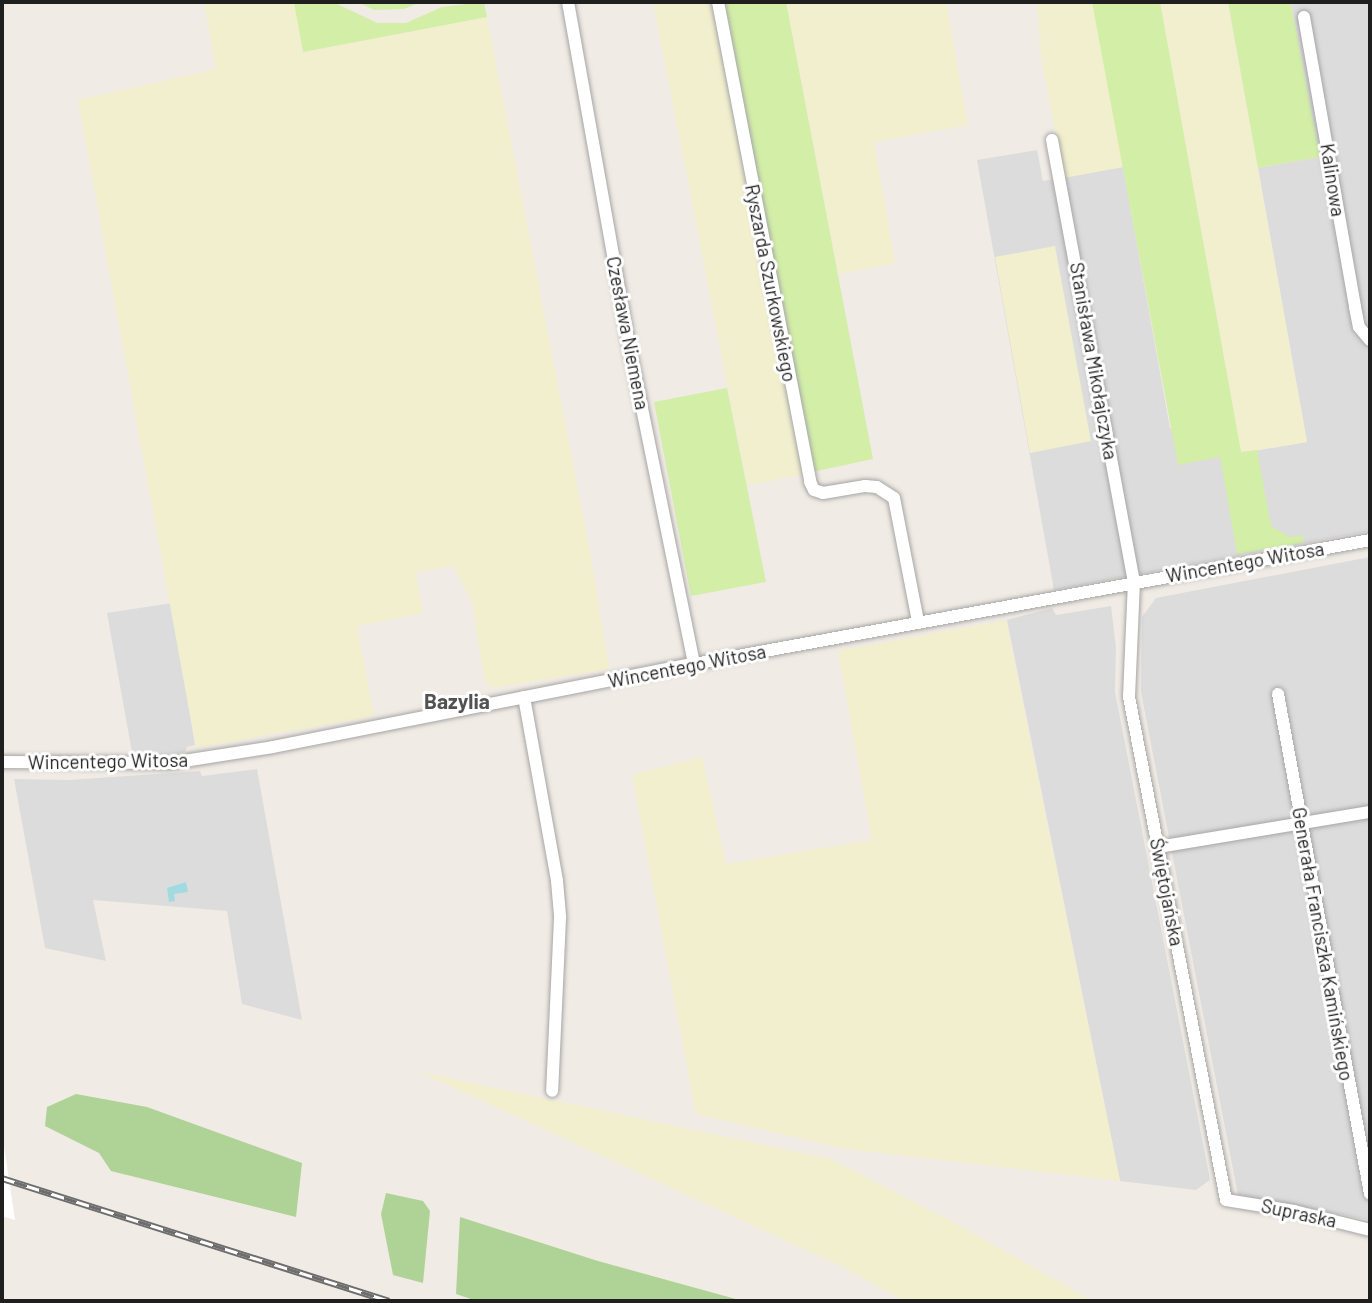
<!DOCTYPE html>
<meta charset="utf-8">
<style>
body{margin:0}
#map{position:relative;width:1372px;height:1303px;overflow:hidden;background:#f1ebe5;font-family:Barlow,sans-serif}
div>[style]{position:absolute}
.residential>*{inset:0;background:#dddcdc}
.farmland>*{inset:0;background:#f1efce}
.grass>*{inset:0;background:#d2eea7}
.forest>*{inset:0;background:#afd396}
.water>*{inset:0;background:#a2dae2}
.pier>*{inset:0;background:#fff}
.roads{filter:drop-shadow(0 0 2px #a6a6a6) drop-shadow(0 0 2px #a6a6a6)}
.street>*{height:12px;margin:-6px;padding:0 6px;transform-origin:6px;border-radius:6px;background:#fff}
.rail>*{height:7px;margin-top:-3.5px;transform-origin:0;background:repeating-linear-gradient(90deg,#fff 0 13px,#6d6d6d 0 26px);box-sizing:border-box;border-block:2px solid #6d6d6d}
span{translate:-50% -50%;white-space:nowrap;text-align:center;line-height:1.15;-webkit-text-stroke:6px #fff;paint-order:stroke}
.street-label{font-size:19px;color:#1f1f1f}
.neighbourhood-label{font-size:21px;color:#525252;font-weight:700}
.frame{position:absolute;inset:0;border:4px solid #1f1f1f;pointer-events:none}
</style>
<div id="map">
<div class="residential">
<i style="clip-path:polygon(1298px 2px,1370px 2px,1370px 531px,1054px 590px,977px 160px,1037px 150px,1043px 181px,1123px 167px,1170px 428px,1241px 453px,1307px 442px,1258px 168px,1319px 157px,1291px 3px)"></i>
<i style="clip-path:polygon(1370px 557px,1370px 1220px,1238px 1195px,1141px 692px,1142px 617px,1156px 598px)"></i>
<i style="clip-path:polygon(172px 603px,195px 745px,187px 747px,185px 752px,133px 758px,107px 613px)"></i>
<i style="clip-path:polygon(1111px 606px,1116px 647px,1115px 692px,1210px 1180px,1196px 1190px,1120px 1181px,1007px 620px,1052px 608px,1056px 615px)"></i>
<i style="clip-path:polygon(257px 769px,302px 1020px,242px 1004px,227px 911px,93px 900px,106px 961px,45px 948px,14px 779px,69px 780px,200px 771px,202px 776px)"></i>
</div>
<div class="farmland">
<i style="clip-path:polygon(204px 2px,294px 2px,303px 52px,487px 17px,591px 557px,609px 669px,493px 688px,485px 682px,472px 602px,453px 566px,416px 572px,423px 613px,357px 626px,374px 716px,196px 748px,78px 100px,216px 69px)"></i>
<i style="clip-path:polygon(653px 2px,725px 2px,812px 472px,747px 486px)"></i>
<i style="clip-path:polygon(786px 2px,946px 2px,968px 125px,874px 142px,895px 263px,838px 274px)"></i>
<i style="clip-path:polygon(1037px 2px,1092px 2px,1123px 167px,1064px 178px,1041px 57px)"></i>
<i style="clip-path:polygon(1160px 2px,1228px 2px,1307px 442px,1241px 453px)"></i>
<i style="clip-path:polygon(1055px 246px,1091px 441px,1030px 453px,995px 257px)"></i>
<i style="clip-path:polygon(1006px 620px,1120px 1181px,846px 1149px,696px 1114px,632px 775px,702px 757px,726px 864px,872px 840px,838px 651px)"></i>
<i style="clip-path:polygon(420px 1072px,831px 1159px,962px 1227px,1093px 1301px,904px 1301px,843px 1267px)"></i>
</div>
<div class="grass">
<i style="clip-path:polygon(294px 2px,333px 2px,377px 23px,406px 23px,442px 7px,484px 2px,487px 17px,303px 52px)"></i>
<i style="clip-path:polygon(358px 2px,420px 2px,404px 9px,374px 10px)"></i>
<i style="clip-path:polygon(725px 2px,786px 2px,873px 459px,812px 472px)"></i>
<i style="clip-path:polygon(1092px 2px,1160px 2px,1241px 452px,1257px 450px,1271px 526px,1289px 537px,1304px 535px,1302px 543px,1237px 554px,1220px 457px,1178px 465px)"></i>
<i style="clip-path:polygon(1228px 2px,1298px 2px,1291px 4px,1320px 157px,1258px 168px)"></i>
<i style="clip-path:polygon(727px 388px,766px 582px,691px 596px,654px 402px)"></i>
</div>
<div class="forest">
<i style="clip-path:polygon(76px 1094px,147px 1107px,302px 1163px,296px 1217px,111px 1171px,99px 1153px,45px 1126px,47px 1107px)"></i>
<i style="clip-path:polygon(386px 1193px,423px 1201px,430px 1211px,423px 1283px,393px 1275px,381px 1214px)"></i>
<i style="clip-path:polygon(460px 1217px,598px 1261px,743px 1301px,477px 1301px,456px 1294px)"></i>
</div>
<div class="water">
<i style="clip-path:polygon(186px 882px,188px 892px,174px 894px,175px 901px,169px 902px,167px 888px)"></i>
</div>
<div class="pier">
<i style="clip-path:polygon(2px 1132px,2px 1133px,15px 1220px,2px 1216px)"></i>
</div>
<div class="roads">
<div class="street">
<i style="left:568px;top:2px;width:358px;rotate:79.9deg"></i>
<i style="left:631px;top:354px;width:316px;rotate:78.5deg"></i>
<i style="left:718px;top:2px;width:489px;rotate:79.1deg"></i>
<i style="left:810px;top:482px;width:9px;rotate:63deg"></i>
<i style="left:814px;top:490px;width:9px;rotate:18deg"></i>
<i style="left:823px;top:493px;width:43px;rotate:-9.5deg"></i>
<i style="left:865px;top:486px;width:12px;rotate:5deg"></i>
<i style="left:877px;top:487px;width:20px;rotate:33deg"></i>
<i style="left:894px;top:498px;width:126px;rotate:79deg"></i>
<i style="left:1304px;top:17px;width:294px;rotate:80deg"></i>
<i style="left:1355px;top:307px;width:20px;rotate:79deg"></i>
<i style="left:1359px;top:327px;width:17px;rotate:50deg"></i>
<i style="left:1052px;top:140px;width:450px;rotate:79.5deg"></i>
<i style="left:1134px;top:582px;width:115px;rotate:92.5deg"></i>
<i style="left:1129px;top:697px;width:512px;rotate:79.08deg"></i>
<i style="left:1226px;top:1200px;width:69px;rotate:9.2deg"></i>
<i style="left:1294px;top:1211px;width:78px;rotate:14deg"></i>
<i style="left:1278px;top:694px;width:508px;rotate:79.57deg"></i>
<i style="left:524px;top:697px;width:187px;rotate:79.8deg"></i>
<i style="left:557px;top:881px;width:37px;rotate:85deg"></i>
<i style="left:560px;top:918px;width:173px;rotate:92.6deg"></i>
<i style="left:2px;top:762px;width:169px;rotate:0.3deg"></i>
<i style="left:171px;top:763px;width:103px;rotate:-8.9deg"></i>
<i style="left:273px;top:747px;width:429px;rotate:-11.2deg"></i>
<i style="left:694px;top:664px;width:687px;rotate:-10.39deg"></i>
<i style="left:1158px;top:847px;width:215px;rotate:-9.4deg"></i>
</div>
</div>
<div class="rail">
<i style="left:2px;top:1178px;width:406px;rotate:17.6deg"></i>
</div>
<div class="street-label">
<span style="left:1333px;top:180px;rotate:81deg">Kalinowa</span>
<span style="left:771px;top:283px;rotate:79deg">Ryszarda Szurkowskiego</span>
<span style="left:628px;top:333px;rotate:79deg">Czesława Niemena</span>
<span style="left:1094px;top:361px;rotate:80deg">Stanisława Mikołajczyka</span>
<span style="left:1245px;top:562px;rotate:-10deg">Wincentego Witosa</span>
<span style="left:687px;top:666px;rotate:-11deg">Wincentego Witosa</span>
<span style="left:108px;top:761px;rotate:-1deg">Wincentego Witosa</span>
<span style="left:1167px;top:892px;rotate:79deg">Świętojańska</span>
<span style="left:1323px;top:944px;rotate:80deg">Generała Franciszka Kamińskiego</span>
<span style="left:1299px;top:1213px;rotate:12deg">Supraska</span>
</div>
<div class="neighbourhood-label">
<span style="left:457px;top:701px">Bazylia</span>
</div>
<div class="frame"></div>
</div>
